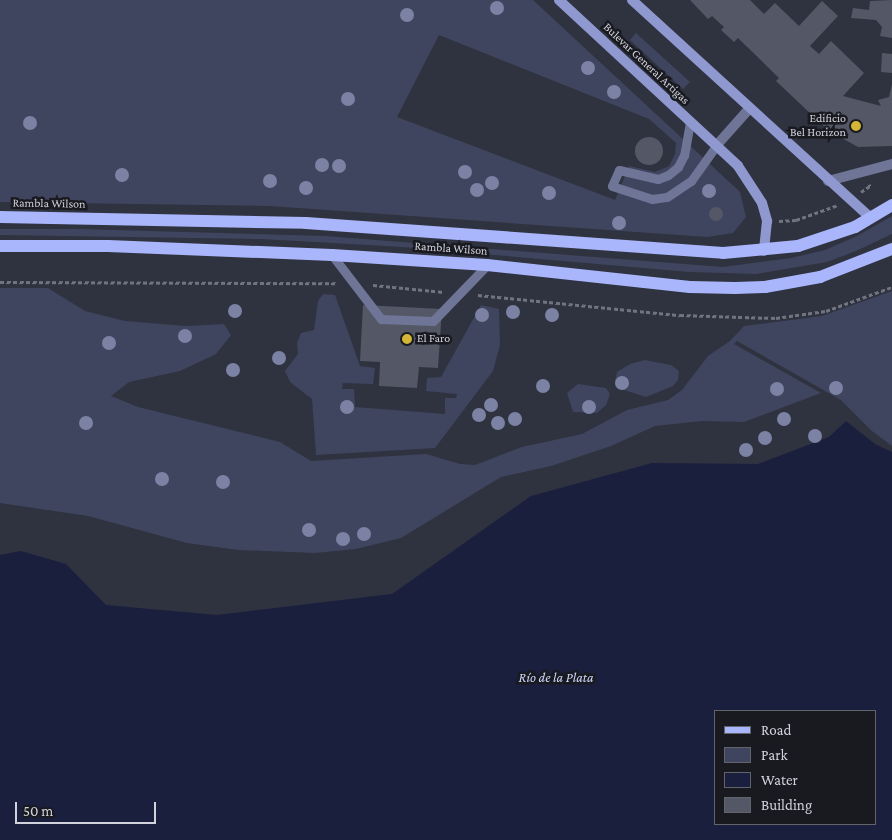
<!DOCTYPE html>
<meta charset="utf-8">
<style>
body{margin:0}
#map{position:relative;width:892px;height:840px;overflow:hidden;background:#2f323f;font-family:"Crimson Pro",serif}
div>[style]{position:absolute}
.green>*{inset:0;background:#40455f}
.water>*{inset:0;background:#1b1f3e}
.building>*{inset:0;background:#545765}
.round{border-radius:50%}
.path>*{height:3px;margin-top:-1.5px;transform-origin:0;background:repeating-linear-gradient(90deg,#71737e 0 4px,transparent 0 6.5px)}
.service>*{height:9px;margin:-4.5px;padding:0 4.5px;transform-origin:4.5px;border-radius:4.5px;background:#6e7597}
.minor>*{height:10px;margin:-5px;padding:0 5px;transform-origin:5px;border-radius:5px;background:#6e7597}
.secondary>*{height:10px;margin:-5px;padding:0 5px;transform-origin:5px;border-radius:5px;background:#8f99d0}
.primary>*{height:12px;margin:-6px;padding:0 6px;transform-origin:6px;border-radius:6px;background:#a9b6fb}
.trees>*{width:14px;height:14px;margin:-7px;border-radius:50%;background:#7b82a4}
.dots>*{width:14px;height:14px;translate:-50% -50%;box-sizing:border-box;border:2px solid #191a20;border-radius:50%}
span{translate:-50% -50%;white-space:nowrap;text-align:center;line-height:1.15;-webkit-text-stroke:5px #191a20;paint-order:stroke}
.street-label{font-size:12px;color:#d1d2db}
.poi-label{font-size:12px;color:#d1d2db}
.right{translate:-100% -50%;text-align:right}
.left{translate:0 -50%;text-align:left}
.water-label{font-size:14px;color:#ccd4fa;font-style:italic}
.legend{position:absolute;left:714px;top:710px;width:162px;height:115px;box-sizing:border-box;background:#191a20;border:1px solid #63646b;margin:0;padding:6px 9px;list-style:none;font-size:15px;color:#d1d2db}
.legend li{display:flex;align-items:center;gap:10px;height:25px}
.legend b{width:25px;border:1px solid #63646b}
.scale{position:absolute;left:15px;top:802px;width:141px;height:22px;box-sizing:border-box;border:2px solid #d1d2db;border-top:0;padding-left:6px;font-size:15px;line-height:18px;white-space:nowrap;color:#d1d2db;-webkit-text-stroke:4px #191a20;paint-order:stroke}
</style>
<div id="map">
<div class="green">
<i style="clip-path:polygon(evenodd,0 0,533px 0,740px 192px,746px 217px,733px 233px,707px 237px,270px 206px,0 202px,0 0,439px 35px,649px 119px,676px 143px,675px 154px,669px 166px,655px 172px,629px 166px,615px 200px,397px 117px,439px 35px)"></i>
<i style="clip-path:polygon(636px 33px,690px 82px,683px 89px,630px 40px)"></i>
<i style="clip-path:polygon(892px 216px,892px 234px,856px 251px,827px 262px,756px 274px,689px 272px,403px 247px,261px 239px,0 235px,0 229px,78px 229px,325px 236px,723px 267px,791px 258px,825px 250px,857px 236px)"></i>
<i style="clip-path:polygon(0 288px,48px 288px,85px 311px,125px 321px,186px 326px,224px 324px,231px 335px,216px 354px,180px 371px,129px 382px,111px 396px,138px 407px,280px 442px,311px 461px,426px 454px,460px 464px,475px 465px,522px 447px,582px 434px,627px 410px,668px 400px,682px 390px,708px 356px,730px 341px,744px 326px,822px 316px,892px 291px,892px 446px,872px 431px,841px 400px,737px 341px,734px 344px,821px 393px,744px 422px,702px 421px,655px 426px,611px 446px,551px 466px,501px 477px,401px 538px,356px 549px,315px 553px,238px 550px,187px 543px,88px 516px,0 503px)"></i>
<i style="clip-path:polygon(323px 294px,335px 295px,360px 366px,375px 368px,373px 384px,343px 383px,342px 389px,354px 389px,355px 407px,445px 414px,445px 398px,456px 398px,457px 394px,426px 391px,427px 378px,441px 377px,481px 305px,499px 309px,500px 345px,493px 371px,435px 448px,316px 455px,312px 399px,290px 382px,285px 371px,298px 354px,297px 343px,301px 333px,314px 330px,318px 301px)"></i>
<i style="clip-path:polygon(645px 360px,671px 365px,679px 371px,678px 380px,673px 386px,646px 397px,624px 390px,615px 381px,617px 372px,630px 364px)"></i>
<i style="clip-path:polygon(578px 384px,606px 388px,610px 394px,606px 405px,597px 413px,573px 412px,567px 393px)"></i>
</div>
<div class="water">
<i style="clip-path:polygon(evenodd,846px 421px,875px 444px,892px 452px,892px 840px,0 840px,0 555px,21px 551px,66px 564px,106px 605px,217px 615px,392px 594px,531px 496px,652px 463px,758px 464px,829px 437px,846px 421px,876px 711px,876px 824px,716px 824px,716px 711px,876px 711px)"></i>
</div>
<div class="building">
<i style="clip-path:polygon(690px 0,750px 0,764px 14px,775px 3px,799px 26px,822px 1px,838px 16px,810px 46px,819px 54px,831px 41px,864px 73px,843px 96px,881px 106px,878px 100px,889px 97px,892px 84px,892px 146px,858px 147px,829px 131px,776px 81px,779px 78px,738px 38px,734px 42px,721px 30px,724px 27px,712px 16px,708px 19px)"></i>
<i style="clip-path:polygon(892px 0,892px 38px,880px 36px,882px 27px,876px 20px,851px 18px,853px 8px,869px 10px,870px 1px)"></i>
<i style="clip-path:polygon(882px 53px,892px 54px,892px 73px,881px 72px)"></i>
<i class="round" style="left:635px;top:137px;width:28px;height:28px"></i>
<i class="round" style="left:709px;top:207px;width:14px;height:14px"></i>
<i style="clip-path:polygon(363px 305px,442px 309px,438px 368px,419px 367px,417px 388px,379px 386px,380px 362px,360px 361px)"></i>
</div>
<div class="path">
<i style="left:861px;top:192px;width:11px;rotate:-34deg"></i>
<i style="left:870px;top:186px;width:2px;rotate:-117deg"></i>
<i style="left:779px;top:221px;width:17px;rotate:-3deg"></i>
<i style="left:796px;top:220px;width:45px;rotate:-19.7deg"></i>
<i style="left:0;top:282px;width:337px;rotate:0.2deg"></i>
<i style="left:373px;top:285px;width:71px;rotate:5.6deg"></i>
<i style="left:478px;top:295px;width:203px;rotate:5.7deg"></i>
<i style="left:680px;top:315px;width:96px;rotate:1.8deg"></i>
<i style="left:776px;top:318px;width:50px;rotate:-8deg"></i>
<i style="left:826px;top:311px;width:70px;rotate:-20deg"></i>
</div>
<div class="service">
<i style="left:690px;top:122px;width:34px;rotate:100deg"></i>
<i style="left:684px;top:155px;width:13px;rotate:117deg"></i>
<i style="left:678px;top:167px;width:13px;rotate:141deg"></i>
<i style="left:668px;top:175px;width:11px;rotate:158deg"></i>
<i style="left:658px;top:179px;width:40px;rotate:-167deg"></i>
<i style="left:619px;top:170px;width:17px;rotate:114deg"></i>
<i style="left:612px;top:186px;width:42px;rotate:18deg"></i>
<i style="left:652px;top:199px;width:15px;rotate:-8deg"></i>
<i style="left:667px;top:197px;width:29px;rotate:-34deg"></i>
<i style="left:691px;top:181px;width:43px;rotate:-54.5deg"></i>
<i style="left:332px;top:255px;width:81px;rotate:52.6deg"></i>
<i style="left:381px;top:319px;width:52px;rotate:2.2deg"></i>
<i style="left:433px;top:321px;width:78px;rotate:-46deg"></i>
</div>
<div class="minor">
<i style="left:716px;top:146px;width:50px;rotate:-48.3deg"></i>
<i style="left:828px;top:181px;width:66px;rotate:-14.9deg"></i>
</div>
<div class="secondary">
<i style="left:559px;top:0;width:244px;rotate:42.8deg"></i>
<i style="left:738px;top:166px;width:44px;rotate:57deg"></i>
<i style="left:762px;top:203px;width:19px;rotate:74deg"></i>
<i style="left:767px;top:221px;width:30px;rotate:96deg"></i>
<i style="left:632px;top:0;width:323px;rotate:42.4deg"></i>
</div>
<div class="primary">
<i style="left:0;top:217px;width:306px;rotate:1.1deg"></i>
<i style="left:306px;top:223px;width:418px;rotate:4.1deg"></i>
<i style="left:723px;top:253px;width:75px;rotate:-5.3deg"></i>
<i style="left:798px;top:246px;width:60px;rotate:-18.4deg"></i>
<i style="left:855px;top:227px;width:43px;rotate:-30.7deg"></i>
<i style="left:0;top:246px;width:108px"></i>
<i style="left:108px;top:246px;width:224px;rotate:2.3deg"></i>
<i style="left:332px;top:255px;width:155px;rotate:3.7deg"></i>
<i style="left:487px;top:265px;width:204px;rotate:6.2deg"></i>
<i style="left:690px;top:287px;width:45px;rotate:1.3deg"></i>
<i style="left:735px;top:288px;width:30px;rotate:-2deg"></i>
<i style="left:765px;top:287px;width:56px;rotate:-10.3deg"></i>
<i style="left:820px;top:277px;width:77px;rotate:-21.3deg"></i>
</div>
<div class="trees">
<i style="left:497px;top:8px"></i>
<i style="left:407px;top:15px"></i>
<i style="left:588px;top:68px"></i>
<i style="left:614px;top:92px"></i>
<i style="left:348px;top:99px"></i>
<i style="left:30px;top:123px"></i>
<i style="left:322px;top:165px"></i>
<i style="left:339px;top:166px"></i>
<i style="left:465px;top:172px"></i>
<i style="left:122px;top:175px"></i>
<i style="left:270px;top:181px"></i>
<i style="left:492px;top:183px"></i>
<i style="left:306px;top:188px"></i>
<i style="left:477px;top:190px"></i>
<i style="left:709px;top:191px"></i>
<i style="left:549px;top:193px"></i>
<i style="left:619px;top:223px"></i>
<i style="left:235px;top:311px"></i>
<i style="left:513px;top:312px"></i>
<i style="left:482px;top:315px"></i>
<i style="left:552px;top:315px"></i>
<i style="left:185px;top:336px"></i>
<i style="left:109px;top:343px"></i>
<i style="left:279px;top:358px"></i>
<i style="left:233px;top:370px"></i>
<i style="left:622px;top:383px"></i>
<i style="left:543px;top:386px"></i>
<i style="left:836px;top:388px"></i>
<i style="left:777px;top:389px"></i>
<i style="left:491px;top:405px"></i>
<i style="left:347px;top:407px"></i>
<i style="left:589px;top:407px"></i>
<i style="left:479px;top:415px"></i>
<i style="left:515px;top:419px"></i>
<i style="left:784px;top:419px"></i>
<i style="left:86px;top:423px"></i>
<i style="left:498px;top:423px"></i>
<i style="left:815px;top:436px"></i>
<i style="left:765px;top:438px"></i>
<i style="left:746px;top:450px"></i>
<i style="left:162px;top:479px"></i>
<i style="left:223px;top:482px"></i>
<i style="left:309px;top:530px"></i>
<i style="left:364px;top:534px"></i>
<i style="left:343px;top:539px"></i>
</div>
<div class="dots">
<i style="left:856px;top:126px;background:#d3b635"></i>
<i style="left:407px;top:339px;background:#d3b635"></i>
</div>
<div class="street-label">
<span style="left:646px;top:64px;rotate:43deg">Bulevar General Artigas</span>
<span style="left:49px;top:204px;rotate:1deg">Rambla Wilson</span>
<span style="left:451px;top:249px;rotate:4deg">Rambla Wilson</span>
</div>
<div class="poi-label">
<span class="right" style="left:846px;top:126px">Edificio<br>Bel Horizon</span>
<span class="left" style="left:417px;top:339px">El Faro</span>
</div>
<div class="water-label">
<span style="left:556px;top:677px">Río de la Plata</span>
</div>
<ul class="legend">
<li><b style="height:6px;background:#a9b6fb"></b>Road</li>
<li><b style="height:14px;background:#40455f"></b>Park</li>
<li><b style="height:14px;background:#1b1f3e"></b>Water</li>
<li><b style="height:14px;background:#545765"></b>Building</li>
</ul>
<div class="scale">50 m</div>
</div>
